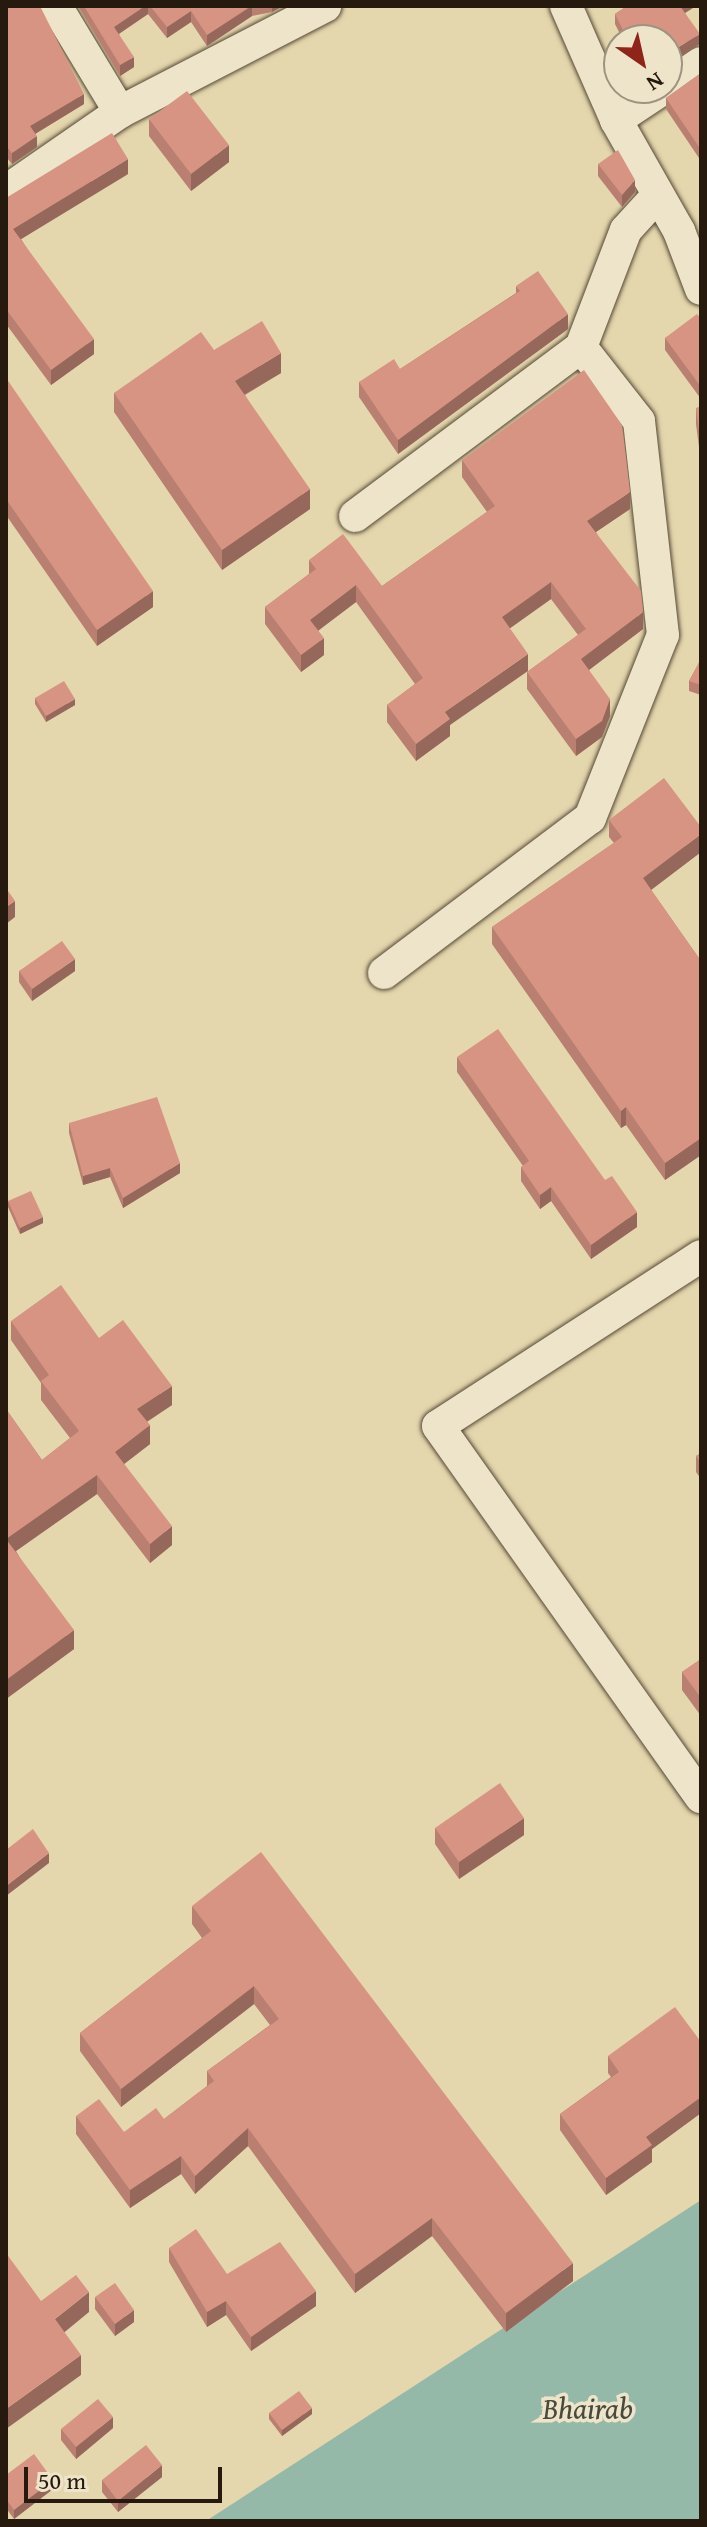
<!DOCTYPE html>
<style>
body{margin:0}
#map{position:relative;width:707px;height:2527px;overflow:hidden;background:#e4d6ad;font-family:"Gentium Book Plus",serif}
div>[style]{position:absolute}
.water>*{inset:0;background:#95b9a8}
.roads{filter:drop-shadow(0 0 2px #554935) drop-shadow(0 0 2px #554935)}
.minor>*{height:32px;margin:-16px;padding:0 16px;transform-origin:16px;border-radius:16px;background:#ede4ca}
.wall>*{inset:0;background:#b97f71}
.shaded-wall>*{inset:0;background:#96685c}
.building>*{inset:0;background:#d79483}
span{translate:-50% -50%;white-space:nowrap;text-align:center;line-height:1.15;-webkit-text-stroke:7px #ede4ca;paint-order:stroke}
.water-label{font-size:30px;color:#474a3c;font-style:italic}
.frame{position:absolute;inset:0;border:8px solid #251a0d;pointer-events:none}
.north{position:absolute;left:603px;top:24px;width:80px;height:80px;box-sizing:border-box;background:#ede4ca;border:2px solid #9d937e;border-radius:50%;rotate:146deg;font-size:22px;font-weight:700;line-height:32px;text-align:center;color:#251a0d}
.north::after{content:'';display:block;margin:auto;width:28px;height:36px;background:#8f2418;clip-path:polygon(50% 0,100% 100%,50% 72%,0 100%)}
.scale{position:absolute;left:24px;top:2467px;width:198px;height:36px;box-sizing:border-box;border:4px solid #251a0d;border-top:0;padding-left:10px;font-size:24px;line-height:28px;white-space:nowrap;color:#251a0d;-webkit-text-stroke:6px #ede4ca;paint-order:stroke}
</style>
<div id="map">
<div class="water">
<i style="clip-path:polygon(701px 2200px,701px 2521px,206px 2521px)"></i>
</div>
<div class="roads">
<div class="minor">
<i style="left:56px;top:6px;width:124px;rotate:58.9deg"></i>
<i style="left:566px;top:6px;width:124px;rotate:66.3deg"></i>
<i style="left:616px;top:120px;width:128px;rotate:60.4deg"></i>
<i style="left:679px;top:231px;width:62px;rotate:69.2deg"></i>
<i style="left:667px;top:86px;width:41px;rotate:-34.1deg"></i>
<i style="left:616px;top:120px;width:58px;rotate:-33.7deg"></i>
<i style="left:6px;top:191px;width:139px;rotate:-34.7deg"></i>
<i style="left:120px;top:112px;width:231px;rotate:-27.3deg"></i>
<i style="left:355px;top:516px;width:282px;rotate:-36.8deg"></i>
<i style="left:384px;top:973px;width:258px;rotate:-37deg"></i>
<i style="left:590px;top:818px;width:197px;rotate:-68.3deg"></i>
<i style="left:663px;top:635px;width:215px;rotate:-96.4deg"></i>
<i style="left:639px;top:421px;width:94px;rotate:-128.1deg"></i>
<i style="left:581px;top:347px;width:125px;rotate:-69deg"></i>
<i style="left:626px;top:230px;width:47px;rotate:-47.6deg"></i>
<i style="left:701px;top:1256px;width:313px;rotate:147.1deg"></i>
<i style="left:438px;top:1426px;width:455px;rotate:54.7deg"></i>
</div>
</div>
<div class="wall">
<i style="clip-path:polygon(6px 6px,84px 104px,35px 134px,37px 147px,12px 164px,6px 157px)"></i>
<i style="clip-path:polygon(78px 6px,283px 6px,272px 12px,252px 16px,207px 46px,191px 22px,167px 38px,148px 14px,119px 34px,134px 67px,120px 76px)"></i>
<i style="clip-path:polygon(627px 6px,696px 6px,685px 13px,700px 44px,667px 40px,623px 40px,615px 24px,615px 14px)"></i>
<i style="clip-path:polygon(701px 73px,701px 161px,666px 109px,666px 98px)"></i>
<i style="clip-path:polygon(149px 119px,229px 162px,191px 191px,149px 136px)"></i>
<i style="clip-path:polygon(598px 164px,635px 192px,622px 207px,598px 176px)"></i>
<i style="clip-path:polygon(128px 174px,21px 239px,94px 354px,51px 385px,6px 324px,6px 198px)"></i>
<i style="clip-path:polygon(516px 286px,568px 329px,398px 454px,359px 397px,359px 382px,400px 369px,516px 293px)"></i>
<i style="clip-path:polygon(701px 319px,701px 399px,665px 350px,665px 338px)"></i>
<i style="clip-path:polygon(214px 350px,281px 373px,245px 395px,310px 509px,222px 570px,114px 412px,114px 393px)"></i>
<i style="clip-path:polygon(6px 378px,153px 607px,97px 646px,6px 515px)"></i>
<i style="clip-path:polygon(701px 407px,701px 462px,696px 424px,696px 408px)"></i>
<i style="clip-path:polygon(462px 460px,630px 509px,596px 532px,643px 629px,589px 670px,610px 716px,602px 737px,576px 756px,527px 689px,527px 672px,578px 635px,551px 599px,510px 628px,450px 725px,450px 736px,416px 761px,387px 722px,387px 705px,415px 684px,356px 602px,318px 630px,324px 655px,301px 672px,265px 624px,265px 607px,309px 574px,309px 560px,382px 586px,487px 512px,462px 477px)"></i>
<i style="clip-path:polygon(701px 659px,701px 695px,689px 691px,689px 681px)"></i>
<i style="clip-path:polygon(35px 698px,75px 705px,46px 722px,35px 704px)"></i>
<i style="clip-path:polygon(609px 820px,701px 852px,651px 890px,701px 961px,701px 1155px,665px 1180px,626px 1125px,621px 1128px,492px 944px,492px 927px,614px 843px,609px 837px)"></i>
<i style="clip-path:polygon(19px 971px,75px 971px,32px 1001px,19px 982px)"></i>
<i style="clip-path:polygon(457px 1057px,637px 1227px,591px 1259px,551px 1201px,540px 1209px,521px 1181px,521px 1167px,523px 1166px,457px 1072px)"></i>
<i style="clip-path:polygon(69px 1123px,180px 1173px,123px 1208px,110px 1177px,83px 1185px,69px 1133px)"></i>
<i style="clip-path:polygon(8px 1201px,43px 1223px,20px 1234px,8px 1207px)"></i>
<i style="clip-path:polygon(11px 1321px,99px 1338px,172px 1405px,147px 1422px,150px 1444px,124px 1464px,172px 1545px,150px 1563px,97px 1494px,16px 1551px,74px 1649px,6px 1699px,6px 1409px,42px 1460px,70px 1438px,41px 1400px,41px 1383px,11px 1340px)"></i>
<i style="clip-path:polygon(701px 1453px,701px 1479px,696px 1472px,696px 1456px)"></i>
<i style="clip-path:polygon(701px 1659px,701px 1716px,682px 1690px,682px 1672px)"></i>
<i style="clip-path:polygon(435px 1828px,524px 1835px,459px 1879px,435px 1844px)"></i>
<i style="clip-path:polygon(192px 1906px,573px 2281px,506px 2332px,432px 2236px,355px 2293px,248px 2146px,195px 2194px,181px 2174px,130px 2208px,76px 2134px,76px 2116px,124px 2132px,164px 2119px,207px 2086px,207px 2071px,270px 2025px,254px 2004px,121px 2107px,80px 2051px,80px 2033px,202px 1938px,192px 1924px)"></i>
<i style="clip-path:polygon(701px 2042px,701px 2113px,652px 2149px,652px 2162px,606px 2195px,560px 2130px,560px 2114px,611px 2077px,608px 2073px,608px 2056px)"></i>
<i style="clip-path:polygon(169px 2248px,227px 2274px,316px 2306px,251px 2351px,226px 2315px,207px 2327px,169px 2262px)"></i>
<i style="clip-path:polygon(95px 2297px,134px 2322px,115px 2336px,95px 2309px)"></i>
<i style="clip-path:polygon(269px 2413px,312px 2414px,282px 2436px,269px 2419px)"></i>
<i style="clip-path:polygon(113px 2428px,76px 2459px,61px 2440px,61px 2429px)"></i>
<i style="clip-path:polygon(6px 2475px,53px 2489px,14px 2519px,6px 2508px)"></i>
<i style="clip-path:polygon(162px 2477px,118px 2512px,102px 2492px,102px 2480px)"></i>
</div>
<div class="shaded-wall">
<i style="clip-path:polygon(145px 6px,148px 6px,148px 14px,114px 37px,114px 27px)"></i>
<i style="clip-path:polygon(252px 6px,252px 16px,207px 46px,207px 35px)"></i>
<i style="clip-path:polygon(272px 6px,283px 6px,272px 12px)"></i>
<i style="clip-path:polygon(680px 6px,696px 6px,680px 16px)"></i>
<i style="clip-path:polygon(191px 11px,191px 22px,167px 38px,167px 27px)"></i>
<i style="clip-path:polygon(700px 34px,700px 44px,667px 64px,667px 54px)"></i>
<i style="clip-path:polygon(134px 57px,134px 67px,120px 76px,120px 65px)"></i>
<i style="clip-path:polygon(84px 94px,84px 104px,30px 137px,30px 126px)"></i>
<i style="clip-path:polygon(37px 136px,37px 147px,12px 164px,12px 153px)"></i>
<i style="clip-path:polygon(229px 145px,229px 162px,191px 191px,191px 174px)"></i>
<i style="clip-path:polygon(128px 159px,128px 174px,13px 244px,13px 229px)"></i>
<i style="clip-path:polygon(635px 180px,635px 192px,622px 207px,622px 195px)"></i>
<i style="clip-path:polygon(568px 314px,568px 329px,398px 454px,398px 440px)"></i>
<i style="clip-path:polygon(94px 339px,94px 354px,51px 385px,51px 370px)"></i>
<i style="clip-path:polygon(281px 353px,281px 373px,235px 400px,235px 381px)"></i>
<i style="clip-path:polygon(310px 489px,310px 509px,222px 570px,222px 550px)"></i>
<i style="clip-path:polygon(630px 492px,630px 509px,587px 538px,587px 521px)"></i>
<i style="clip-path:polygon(551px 582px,551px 599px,502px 634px,502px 617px)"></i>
<i style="clip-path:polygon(356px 585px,356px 602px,310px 637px,310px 620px)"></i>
<i style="clip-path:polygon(153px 591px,153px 607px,97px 646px,97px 630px)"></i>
<i style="clip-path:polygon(643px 612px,643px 629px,581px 676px,581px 659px)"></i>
<i style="clip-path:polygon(324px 638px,324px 655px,301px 672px,301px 655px)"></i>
<i style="clip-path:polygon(528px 654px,528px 671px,450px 725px,450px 736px,416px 761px,416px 744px,445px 712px)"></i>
<i style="clip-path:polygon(75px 699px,75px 705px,46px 722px,46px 716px)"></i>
<i style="clip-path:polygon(610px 699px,610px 716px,602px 737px,576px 756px,576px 739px)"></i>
<i style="clip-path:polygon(701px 834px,701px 852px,643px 896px,643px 878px)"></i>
<i style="clip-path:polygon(15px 901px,15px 917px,6px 924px,6px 907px)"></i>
<i style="clip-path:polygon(75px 959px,75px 971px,32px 1001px,32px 989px)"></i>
<i style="clip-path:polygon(626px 1107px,626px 1125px,621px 1128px,621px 1111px)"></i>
<i style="clip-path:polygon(701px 1138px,701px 1155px,665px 1180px,665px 1163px)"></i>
<i style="clip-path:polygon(180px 1163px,180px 1173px,123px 1208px,123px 1198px)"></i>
<i style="clip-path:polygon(110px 1168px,110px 1177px,83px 1185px,83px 1176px)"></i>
<i style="clip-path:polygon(551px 1187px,551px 1201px,540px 1209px,540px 1195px)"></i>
<i style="clip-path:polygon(637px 1212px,637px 1227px,591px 1259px,591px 1245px)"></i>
<i style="clip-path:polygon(43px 1217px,43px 1223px,20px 1234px,20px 1228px)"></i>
<i style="clip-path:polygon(172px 1386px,172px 1405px,137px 1428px,137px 1409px)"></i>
<i style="clip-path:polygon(150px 1425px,150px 1444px,115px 1471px,115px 1452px)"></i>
<i style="clip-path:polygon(97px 1475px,97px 1494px,6px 1558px,6px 1539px)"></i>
<i style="clip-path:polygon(172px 1526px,172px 1545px,150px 1563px,150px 1544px)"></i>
<i style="clip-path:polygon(74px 1630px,74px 1649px,6px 1699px,6px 1680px)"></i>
<i style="clip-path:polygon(524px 1818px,524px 1835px,459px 1879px,459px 1862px)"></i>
<i style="clip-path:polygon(49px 1853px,49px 1863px,6px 1896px,6px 1886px)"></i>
<i style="clip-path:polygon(254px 1986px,254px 2004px,121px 2107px,121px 2089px)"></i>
<i style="clip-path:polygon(701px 2097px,701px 2113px,652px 2149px,652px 2162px,606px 2195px,606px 2178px,646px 2137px)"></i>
<i style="clip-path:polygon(248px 2128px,248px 2146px,195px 2194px,195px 2176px)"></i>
<i style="clip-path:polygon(181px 2156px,181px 2174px,130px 2208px,130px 2190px)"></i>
<i style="clip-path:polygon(432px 2218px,432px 2236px,355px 2293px,355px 2274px)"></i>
<i style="clip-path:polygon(573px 2263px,573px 2281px,506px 2332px,506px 2313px)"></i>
<i style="clip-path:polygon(316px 2291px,316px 2306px,251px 2351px,251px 2337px)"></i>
<i style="clip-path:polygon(89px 2292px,89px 2312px,55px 2340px,55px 2319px)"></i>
<i style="clip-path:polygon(226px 2301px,226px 2315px,207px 2327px,207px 2312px)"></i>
<i style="clip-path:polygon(134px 2310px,134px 2322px,115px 2336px,115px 2324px)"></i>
<i style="clip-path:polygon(81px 2355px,81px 2375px,6px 2429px,6px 2409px)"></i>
<i style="clip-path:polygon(312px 2408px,312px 2414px,282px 2436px,282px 2430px)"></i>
<i style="clip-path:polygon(113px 2417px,113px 2428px,76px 2459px,76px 2447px)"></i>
<i style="clip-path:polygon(162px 2465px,162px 2477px,118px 2512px,118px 2501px)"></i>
<i style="clip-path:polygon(53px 2480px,53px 2489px,14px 2519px,14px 2510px)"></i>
</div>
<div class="building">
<i style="clip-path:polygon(6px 6px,40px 6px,84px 94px,30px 126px,37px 136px,12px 153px,6px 146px)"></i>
<i style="clip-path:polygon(84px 6px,145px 6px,114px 27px,134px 57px,120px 65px)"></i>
<i style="clip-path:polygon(150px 6px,251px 6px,207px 35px,191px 11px,167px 27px)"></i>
<i style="clip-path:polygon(627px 6px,680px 6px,700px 34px,667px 54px,667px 40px,628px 40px,615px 14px)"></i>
<i style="clip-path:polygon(701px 73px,701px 150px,666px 98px)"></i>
<i style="clip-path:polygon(187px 91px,229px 145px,191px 174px,149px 119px)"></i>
<i style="clip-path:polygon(112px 133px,128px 159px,13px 229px,94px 339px,51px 370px,6px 309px,6px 198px)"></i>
<i style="clip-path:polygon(618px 150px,635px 180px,622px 195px,598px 164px)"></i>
<i style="clip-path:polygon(538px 271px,568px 314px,398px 440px,359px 382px,394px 359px,400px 369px,520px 291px,516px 286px)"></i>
<i style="clip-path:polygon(697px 314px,701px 319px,701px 387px,665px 338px)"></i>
<i style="clip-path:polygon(262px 321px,281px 353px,235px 381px,310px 489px,222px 550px,114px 393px,201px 332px,214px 350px)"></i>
<i style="clip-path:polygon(584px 370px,622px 425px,630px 492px,587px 521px,641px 591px,643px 612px,581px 659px,610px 699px,602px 721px,576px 739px,527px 672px,586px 629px,551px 582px,502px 617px,528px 654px,445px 712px,450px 719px,416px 744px,387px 705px,423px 678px,356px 585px,310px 620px,324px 638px,301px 655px,265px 607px,316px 569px,309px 560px,343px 534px,382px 586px,495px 506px,462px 460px)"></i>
<i style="clip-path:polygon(6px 378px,153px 591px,97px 630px,6px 499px)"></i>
<i style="clip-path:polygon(701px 407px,701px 445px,696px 408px)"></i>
<i style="clip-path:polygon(701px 659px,701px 685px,689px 681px)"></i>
<i style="clip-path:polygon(64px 681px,75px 699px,46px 716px,35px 698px)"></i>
<i style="clip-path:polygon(664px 778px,701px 827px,701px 834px,643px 878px,701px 961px,701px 1138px,665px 1163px,626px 1107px,621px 1111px,492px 927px,622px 837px,609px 820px)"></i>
<i style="clip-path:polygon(6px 888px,15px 901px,6px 907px)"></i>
<i style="clip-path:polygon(62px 941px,75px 959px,32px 989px,19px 971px)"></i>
<i style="clip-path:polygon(498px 1029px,605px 1180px,612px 1176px,637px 1212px,591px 1245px,551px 1187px,540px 1195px,521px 1167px,529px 1161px,457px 1057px)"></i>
<i style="clip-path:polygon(157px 1097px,180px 1163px,123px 1198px,110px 1168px,83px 1176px,69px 1123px)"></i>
<i style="clip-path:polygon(31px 1191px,43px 1217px,20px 1228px,8px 1201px)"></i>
<i style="clip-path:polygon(61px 1285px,99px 1338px,123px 1320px,172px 1386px,137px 1409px,150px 1425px,115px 1452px,172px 1526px,150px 1544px,97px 1475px,6px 1539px,74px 1630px,6px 1680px,6px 1409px,42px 1460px,79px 1431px,41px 1381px,49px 1375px,11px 1321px)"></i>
<i style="clip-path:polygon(701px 1453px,701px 1463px,696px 1456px)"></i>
<i style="clip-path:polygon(701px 1659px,701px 1698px,682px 1672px)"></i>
<i style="clip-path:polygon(500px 1783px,524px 1818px,459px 1862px,435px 1828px)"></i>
<i style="clip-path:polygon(33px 1829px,49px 1853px,6px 1886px,6px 1850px)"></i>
<i style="clip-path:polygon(261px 1852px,573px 2263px,506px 2313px,432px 2218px,355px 2274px,248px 2128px,195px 2176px,181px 2156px,130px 2190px,76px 2116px,99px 2099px,124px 2132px,156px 2108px,164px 2119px,214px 2081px,207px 2071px,279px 2019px,254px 1986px,121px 2089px,80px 2033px,211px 1931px,192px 1906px)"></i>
<i style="clip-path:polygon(675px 2007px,701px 2042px,701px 2097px,646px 2137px,652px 2145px,606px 2178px,560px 2114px,619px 2072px,608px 2056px)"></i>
<i style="clip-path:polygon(196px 2229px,227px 2274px,280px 2242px,316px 2291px,251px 2337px,226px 2301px,207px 2312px,169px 2248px)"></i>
<i style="clip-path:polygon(6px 2253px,41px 2301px,76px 2275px,89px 2292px,55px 2319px,81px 2355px,6px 2409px)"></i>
<i style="clip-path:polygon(115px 2283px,134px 2310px,115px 2324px,95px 2297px)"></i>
<i style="clip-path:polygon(299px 2391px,312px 2408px,282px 2430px,269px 2413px)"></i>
<i style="clip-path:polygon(98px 2399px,113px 2417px,76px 2447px,61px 2429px)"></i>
<i style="clip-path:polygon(146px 2445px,162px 2465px,118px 2501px,102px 2480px)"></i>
<i style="clip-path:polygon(34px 2454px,53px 2480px,14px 2510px,6px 2499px,6px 2475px)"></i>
</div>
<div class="water-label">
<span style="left:588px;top:2408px">Bhairab</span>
</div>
<div class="frame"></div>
<div class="north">N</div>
<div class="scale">50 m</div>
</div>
